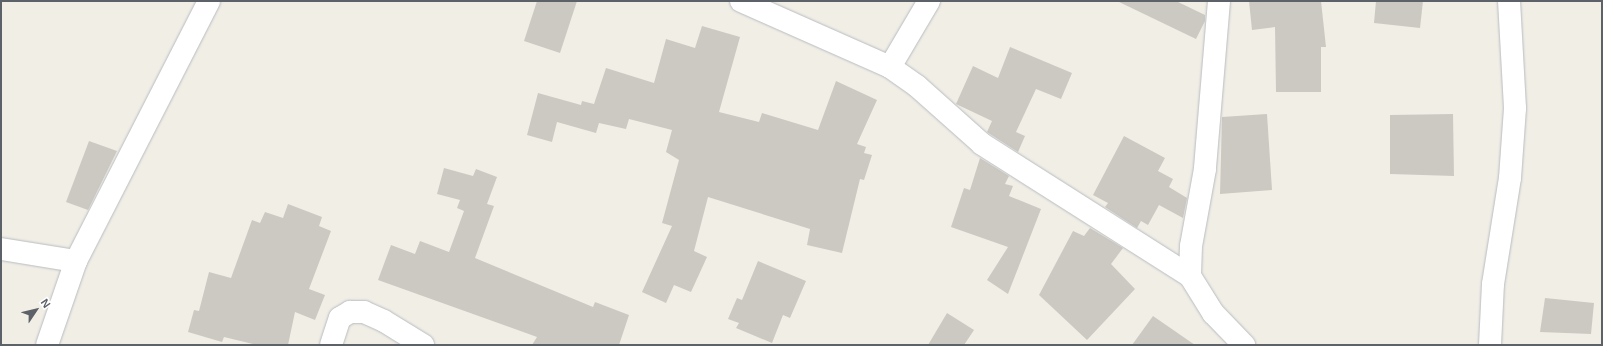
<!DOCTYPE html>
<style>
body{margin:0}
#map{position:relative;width:1603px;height:346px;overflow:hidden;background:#f1eee6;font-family:Helvetica,sans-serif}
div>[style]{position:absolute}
.building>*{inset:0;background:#ccc9c3}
.roads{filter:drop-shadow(0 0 1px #b8bcc0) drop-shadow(0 0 1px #b8bcc0)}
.minor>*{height:22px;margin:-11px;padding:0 11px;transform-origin:11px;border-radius:11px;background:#fff}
span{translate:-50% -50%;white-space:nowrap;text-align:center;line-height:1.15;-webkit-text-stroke:4px #fff;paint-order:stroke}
.frame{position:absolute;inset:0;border:2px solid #5d6268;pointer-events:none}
.north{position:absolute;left:16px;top:290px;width:40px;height:40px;-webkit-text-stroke:3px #fff;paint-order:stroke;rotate:55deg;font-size:11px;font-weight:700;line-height:16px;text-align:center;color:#5d6268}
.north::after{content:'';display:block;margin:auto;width:14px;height:18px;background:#5d6268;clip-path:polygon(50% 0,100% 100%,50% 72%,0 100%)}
</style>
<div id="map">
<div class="building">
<i style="clip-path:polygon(537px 1px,577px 1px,560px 53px,524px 41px)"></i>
<i style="clip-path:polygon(1117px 1px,1176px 1px,1205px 15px,1205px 21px,1196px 39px)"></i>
<i style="clip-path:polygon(1249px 1px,1321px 1px,1326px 47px,1321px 47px,1321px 92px,1276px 92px,1275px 27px,1252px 30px)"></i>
<i style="clip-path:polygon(1376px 1px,1423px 1px,1420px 28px,1374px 23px)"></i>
<i style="clip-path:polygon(702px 26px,740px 37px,719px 112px,759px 122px,762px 113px,818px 130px,836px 81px,877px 100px,857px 144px,866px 147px,864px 153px,872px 155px,864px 180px,860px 179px,842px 253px,807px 245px,810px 229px,708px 197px,694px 251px,707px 257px,691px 292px,674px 285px,666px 303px,642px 292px,672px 226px,662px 223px,679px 160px,666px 152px,672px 130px,629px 119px,626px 129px,599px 123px,596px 133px,557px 122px,552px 142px,527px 135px,538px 93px,581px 105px,582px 101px,594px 104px,606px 68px,654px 83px,666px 39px,695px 48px)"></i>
<i style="clip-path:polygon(1010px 47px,1072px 73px,1061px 99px,1036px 89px,1016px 132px,1025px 136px,1018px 152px,987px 132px,992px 121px,956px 104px,973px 66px,998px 78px)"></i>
<i style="clip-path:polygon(1267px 114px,1272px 190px,1220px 194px,1222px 117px)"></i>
<i style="clip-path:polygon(1453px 114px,1454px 176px,1390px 174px,1390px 115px)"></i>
<i style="clip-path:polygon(1124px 136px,1165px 158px,1158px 171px,1173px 179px,1169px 187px,1187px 198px,1183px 218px,1159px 205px,1148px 225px,1141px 221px,1137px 228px,1105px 207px,1108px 203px,1093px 195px)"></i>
<i style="clip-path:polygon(89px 141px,117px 151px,88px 210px,66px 202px)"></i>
<i style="clip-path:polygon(980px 158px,1009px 176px,1005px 184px,1013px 186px,1009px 196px,1041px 209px,1008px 294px,987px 280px,1008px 247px,951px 227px,964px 188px,970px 190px)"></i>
<i style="clip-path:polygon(444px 168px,473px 176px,476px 169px,497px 177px,487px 204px,494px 206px,475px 258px,593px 307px,595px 302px,629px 315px,619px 345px,532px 345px,537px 337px,378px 280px,391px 245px,415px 254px,420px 241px,449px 252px,464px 211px,457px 208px,460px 200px,437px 194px)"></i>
<i style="clip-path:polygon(288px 204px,322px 217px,319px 226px,331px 231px,309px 289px,325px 295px,315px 320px,295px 312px,288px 345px,257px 345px,224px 337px,222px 342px,188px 332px,194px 310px,199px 311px,209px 272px,231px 278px,252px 220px,260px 223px,265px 212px,283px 218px)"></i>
<i style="clip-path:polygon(1090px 228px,1123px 248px,1111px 264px,1135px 289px,1087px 340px,1039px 295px,1073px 231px,1084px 236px)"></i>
<i style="clip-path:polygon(758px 261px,806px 281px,790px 318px,783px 315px,772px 343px,736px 328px,739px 323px,728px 319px,737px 298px,742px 300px)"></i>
<i style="clip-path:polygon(1545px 298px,1594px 303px,1591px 334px,1540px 332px)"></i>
<i style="clip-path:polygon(947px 313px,974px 330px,964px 345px,928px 345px)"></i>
<i style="clip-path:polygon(1153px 316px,1195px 345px,1132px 345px)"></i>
</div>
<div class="roads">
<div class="minor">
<i style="left:741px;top:1px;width:163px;rotate:23.9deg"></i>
<i style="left:890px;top:67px;width:33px;rotate:35deg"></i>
<i style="left:917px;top:86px;width:87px;rotate:41.7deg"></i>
<i style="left:982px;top:144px;width:246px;rotate:32.4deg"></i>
<i style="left:1219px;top:1px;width:169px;rotate:94.8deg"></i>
<i style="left:1205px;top:169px;width:78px;rotate:100.3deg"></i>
<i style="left:1191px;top:246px;width:30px;rotate:92deg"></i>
<i style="left:1190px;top:276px;width:44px;rotate:58.1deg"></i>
<i style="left:1213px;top:313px;width:45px;rotate:45.9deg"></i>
<i style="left:890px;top:67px;width:77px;rotate:-59.4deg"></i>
<i style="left:1px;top:249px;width:76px;rotate:9.1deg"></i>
<i style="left:47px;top:345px;width:89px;rotate:-71deg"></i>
<i style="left:76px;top:261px;width:292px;rotate:-62.9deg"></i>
<i style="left:331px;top:345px;width:28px;rotate:-72deg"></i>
<i style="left:340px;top:318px;width:12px;rotate:-31deg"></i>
<i style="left:350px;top:312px;width:14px"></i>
<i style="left:364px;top:312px;width:22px;rotate:24deg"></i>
<i style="left:384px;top:321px;width:46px;rotate:31.6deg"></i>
<i style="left:1490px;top:345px;width:61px;rotate:-87.2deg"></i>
<i style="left:1493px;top:284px;width:107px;rotate:-80.9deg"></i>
<i style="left:1510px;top:178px;width:70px;rotate:-85.9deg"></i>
<i style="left:1515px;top:108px;width:107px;rotate:-93.2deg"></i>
</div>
</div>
<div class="frame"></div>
<div class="north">N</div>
</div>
